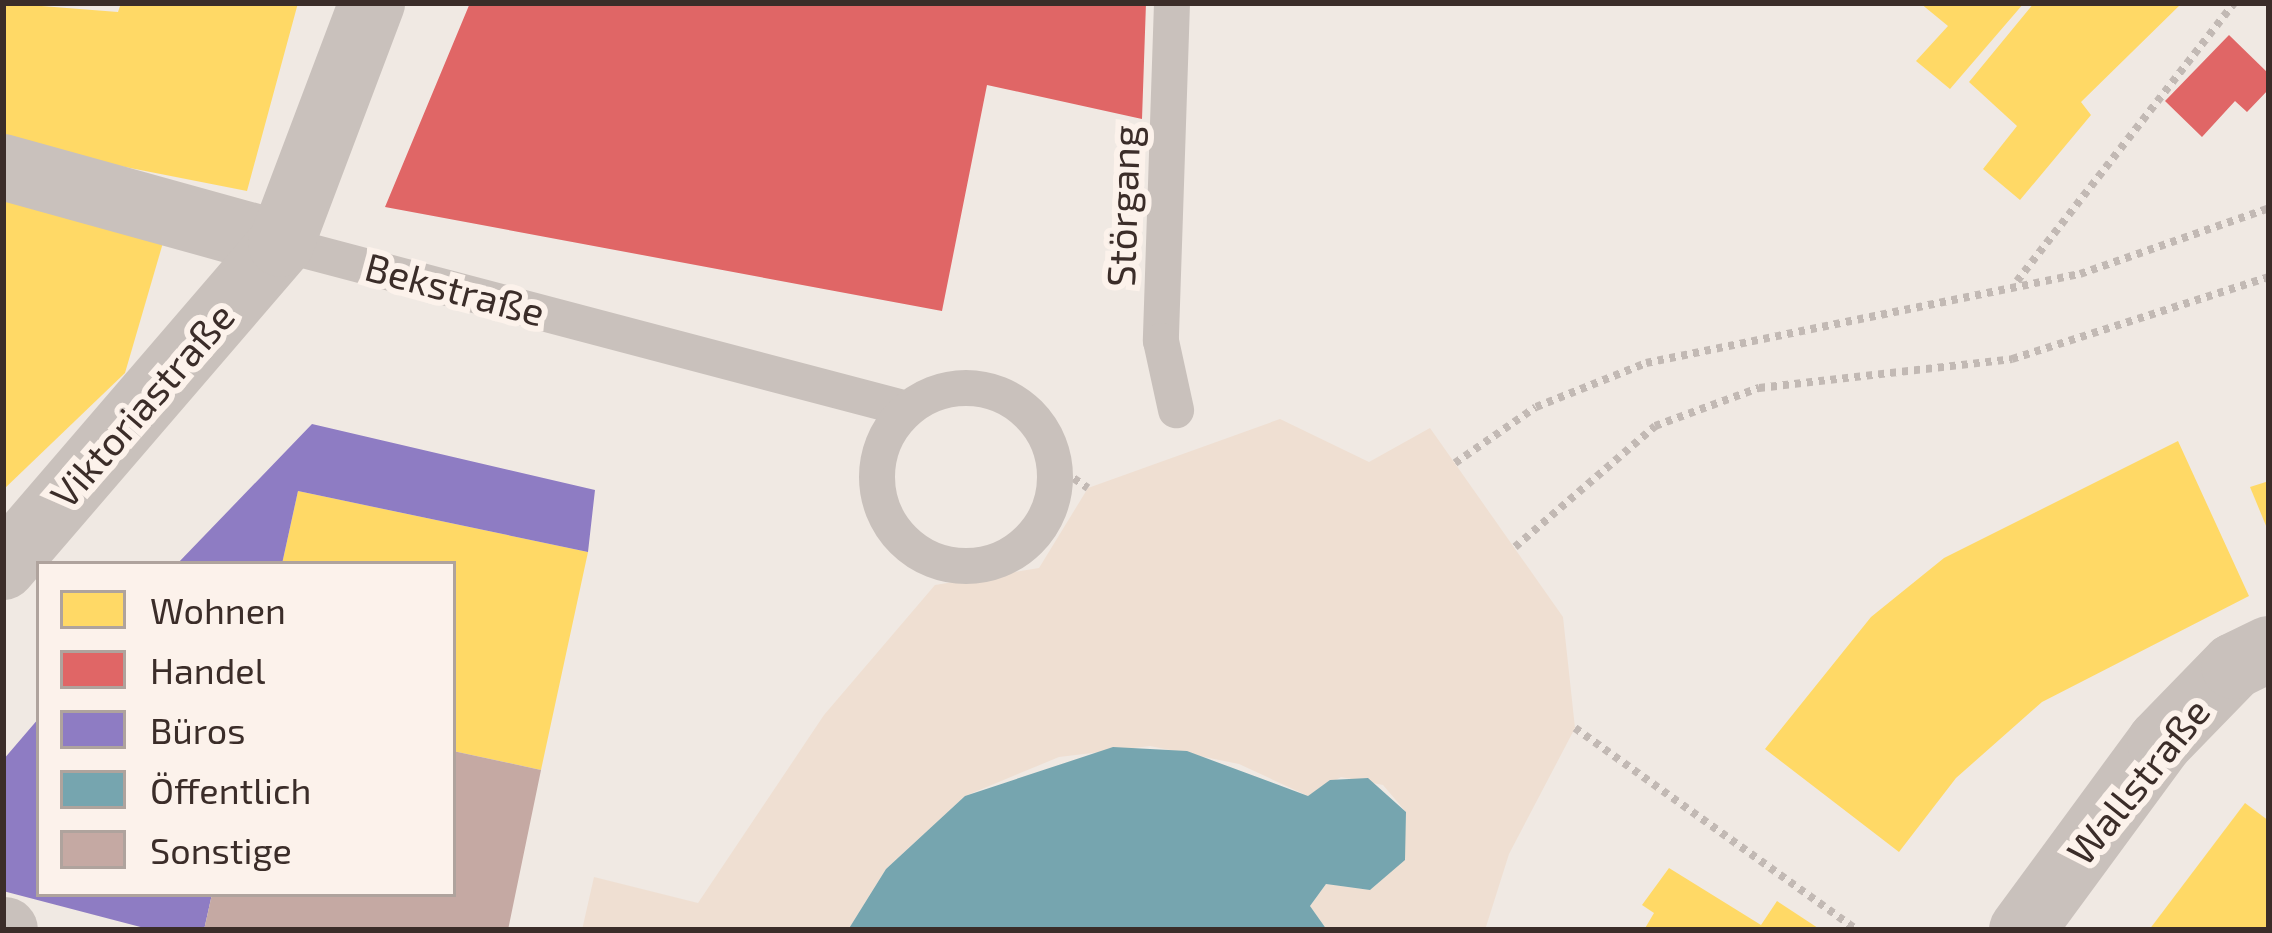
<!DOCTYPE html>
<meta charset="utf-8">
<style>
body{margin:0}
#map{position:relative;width:2272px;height:933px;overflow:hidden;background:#f0e9e3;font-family:"Exo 2",sans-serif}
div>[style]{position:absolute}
.plaza>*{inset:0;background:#efdfd2}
.homes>*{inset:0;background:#ffd966}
.shops>*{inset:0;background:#e06666}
.offices>*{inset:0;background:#8e7cc3}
.public>*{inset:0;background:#76a5af}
.building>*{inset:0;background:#c5a9a3}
.path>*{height:8px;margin-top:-4px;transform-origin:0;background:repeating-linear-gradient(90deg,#c2b9b4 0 6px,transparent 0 12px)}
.lane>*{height:36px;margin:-18px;padding:0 18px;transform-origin:18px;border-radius:18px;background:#c9c1bc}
.lane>.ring{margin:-18px;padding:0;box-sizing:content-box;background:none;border:36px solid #c9c1bc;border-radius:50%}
.street>*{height:66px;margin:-33px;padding:0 33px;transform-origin:33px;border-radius:33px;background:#c9c1bc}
span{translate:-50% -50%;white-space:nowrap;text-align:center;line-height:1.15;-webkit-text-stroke:12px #fcf2eb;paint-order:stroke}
.street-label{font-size:39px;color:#3b2d29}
.frame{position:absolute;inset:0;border:6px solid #3b2d29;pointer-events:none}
.legend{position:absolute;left:36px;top:561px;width:420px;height:336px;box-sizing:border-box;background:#fcf2eb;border:3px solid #afa39d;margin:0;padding:15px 21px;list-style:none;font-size:36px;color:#3b2d29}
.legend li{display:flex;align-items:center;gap:24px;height:60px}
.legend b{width:60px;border:3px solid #afa39d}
</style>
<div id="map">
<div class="plaza">
<i style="clip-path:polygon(1280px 419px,1369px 462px,1430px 428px,1563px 617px,1575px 728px,1509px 854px,1485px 930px,1327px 930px,1310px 906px,1326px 884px,1370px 890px,1404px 860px,1406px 812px,1383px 785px,1341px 777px,1308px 796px,1239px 764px,1150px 746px,1059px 757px,965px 796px,886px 869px,848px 930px,582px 930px,594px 877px,698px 903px,824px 715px,935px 585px,1039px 568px,1088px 488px)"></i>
</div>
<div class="homes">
<i style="clip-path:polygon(3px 3px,118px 12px,121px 3px,298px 3px,247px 191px,3px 143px)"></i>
<i style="clip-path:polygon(1920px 3px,2024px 3px,1950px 89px,1916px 61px,1948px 26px)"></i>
<i style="clip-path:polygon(2034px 3px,2182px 3px,2081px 102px,2091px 115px,2020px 200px,1983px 169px,2017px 126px,1969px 82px)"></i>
<i style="clip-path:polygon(3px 186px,167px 229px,125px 373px,3px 490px)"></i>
<i style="clip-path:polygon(2178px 441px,2249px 596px,2042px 702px,1956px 778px,1899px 852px,1765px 749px,1871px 617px,1944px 558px)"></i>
<i style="clip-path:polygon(2269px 481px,2269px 533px,2250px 487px)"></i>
<i style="clip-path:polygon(298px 491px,588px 552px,541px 770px,453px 751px,453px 564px,282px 564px)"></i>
<i style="clip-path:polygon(2245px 803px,2269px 821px,2269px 930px,2149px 930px)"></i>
<i style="clip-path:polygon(1669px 868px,1761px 925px,1777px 901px,1821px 930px,1644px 930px,1654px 913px,1642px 905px)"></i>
</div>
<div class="shops">
<i style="clip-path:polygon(470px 3px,1146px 3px,1142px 119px,987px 85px,942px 311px,385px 207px)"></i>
<i style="clip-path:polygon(2229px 35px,2269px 74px,2269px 89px,2247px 112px,2235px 101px,2202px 137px,2165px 101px)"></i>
</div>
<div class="offices">
<i style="clip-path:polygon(312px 424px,595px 490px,588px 552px,298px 491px,282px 564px,177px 564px)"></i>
<i style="clip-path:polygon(39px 718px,39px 894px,212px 894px,204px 930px,152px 930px,3px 891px,3px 760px)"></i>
</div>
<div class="public">
<i style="clip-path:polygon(1113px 747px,1187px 751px,1308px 796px,1330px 780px,1368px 778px,1406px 812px,1405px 860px,1370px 890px,1326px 884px,1310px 906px,1327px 930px,848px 930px,886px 869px,965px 796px)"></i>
</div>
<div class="building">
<i style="clip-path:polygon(453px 751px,541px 770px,508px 930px,204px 930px,212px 894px,453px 894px)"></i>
</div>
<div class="path">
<i style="left:2017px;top:281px;width:353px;rotate:-52deg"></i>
<i style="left:1455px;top:463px;width:98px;rotate:-34.7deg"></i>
<i style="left:1536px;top:407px;width:118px;rotate:-21.8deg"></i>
<i style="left:1646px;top:363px;width:443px;rotate:-11.6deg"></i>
<i style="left:2080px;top:274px;width:200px;rotate:-19.2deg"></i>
<i style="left:1054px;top:465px;width:41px;rotate:34.1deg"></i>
<i style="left:1515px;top:547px;width:185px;rotate:-40.8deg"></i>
<i style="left:1655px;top:426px;width:111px;rotate:-20.1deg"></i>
<i style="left:1759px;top:388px;width:255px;rotate:-6.5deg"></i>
<i style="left:2012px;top:359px;width:270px;rotate:-17.7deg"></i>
<i style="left:1575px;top:728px;width:347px;rotate:35.6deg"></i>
</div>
<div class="lane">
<i style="left:1172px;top:3px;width:338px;rotate:91.9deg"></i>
<i style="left:1161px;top:341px;width:71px;rotate:77.7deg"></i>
<i style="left:281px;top:244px;width:647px;rotate:14.77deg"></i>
<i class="ring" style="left:877px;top:388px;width:142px;height:142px"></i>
</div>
<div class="street">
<i style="left:3px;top:167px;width:288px;rotate:15.5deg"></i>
<i style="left:3px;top:567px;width:426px;rotate:-49.3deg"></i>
<i style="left:281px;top:244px;width:258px;rotate:-69.3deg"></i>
<i style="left:3px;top:930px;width:2px"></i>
<i style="left:2022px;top:930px;width:233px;rotate:-53.7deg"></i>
<i style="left:2160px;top:742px;width:106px;rotate:-45.8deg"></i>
<i style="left:2234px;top:666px;width:39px;rotate:-26deg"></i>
</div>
<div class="street-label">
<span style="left:1123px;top:206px;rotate:-88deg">Störgang</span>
<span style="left:455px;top:289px;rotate:15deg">Bekstraße</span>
<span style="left:142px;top:405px;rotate:-49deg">Viktoriastraße</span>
<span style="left:2138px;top:781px;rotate:-51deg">Wallstraße</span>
</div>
<div class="frame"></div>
<ul class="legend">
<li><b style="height:33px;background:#ffd966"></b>Wohnen</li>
<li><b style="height:33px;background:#e06666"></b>Handel</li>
<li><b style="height:33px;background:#8e7cc3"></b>Büros</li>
<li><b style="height:33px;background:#76a5af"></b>Öffentlich</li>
<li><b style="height:33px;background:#c5a9a3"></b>Sonstige</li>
</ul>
</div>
